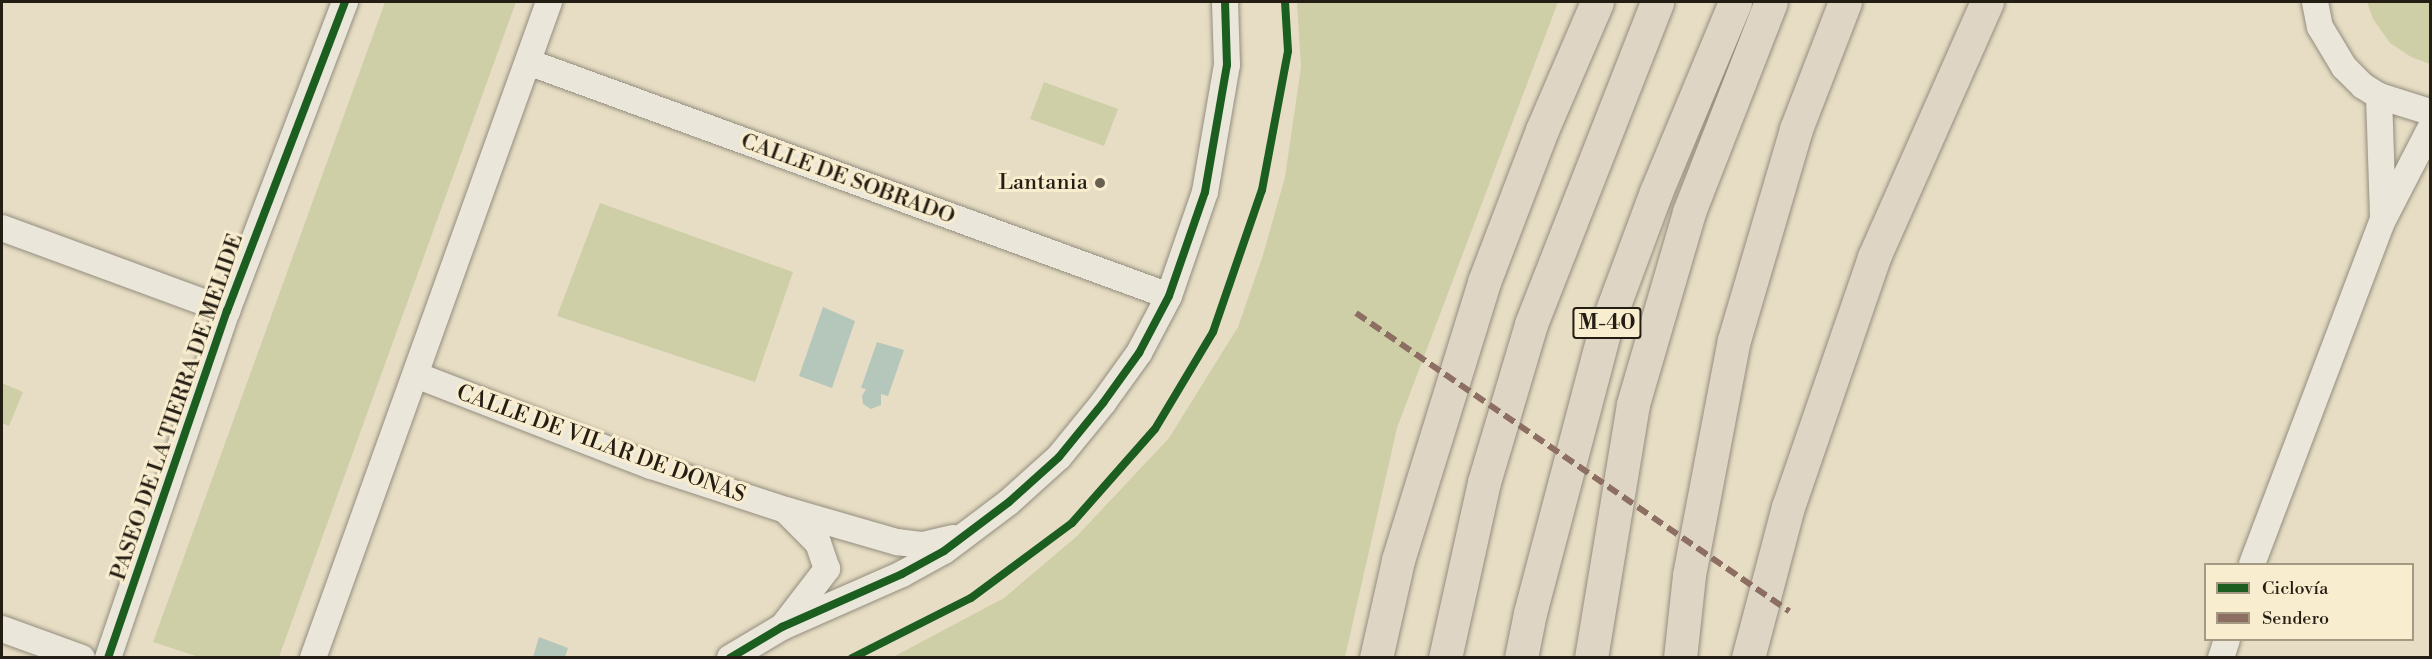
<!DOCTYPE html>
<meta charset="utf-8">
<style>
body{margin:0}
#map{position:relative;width:2432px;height:659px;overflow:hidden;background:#e7ddc4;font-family:"Libre Bodoni",serif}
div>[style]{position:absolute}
.green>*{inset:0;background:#cecfa7}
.water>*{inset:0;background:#b5c6bb}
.roads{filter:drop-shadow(0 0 2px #938d7e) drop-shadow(0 0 2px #938d7e)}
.minor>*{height:26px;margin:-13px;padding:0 13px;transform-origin:13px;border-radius:13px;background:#eae6d9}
.highway>*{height:33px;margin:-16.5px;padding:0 16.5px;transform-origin:16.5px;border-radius:16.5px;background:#ded5c4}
.quiet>*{height:6px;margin-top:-3px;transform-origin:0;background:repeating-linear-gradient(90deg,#8d6e63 0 12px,transparent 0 18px)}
.cycleway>*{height:8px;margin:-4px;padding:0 4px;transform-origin:4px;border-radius:4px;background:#1b5e20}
.dots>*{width:16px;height:16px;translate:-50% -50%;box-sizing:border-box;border:3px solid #f9edcf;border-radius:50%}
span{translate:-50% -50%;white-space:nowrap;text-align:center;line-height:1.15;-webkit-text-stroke:6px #f9edcf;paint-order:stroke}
.shield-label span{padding:2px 4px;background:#f9edcf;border:2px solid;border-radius:4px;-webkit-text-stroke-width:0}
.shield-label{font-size:21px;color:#241d13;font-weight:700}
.street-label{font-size:22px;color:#241d13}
.poi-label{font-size:22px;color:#241d13}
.right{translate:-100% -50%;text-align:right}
.frame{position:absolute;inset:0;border:3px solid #241d13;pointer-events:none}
.legend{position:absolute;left:2204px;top:563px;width:210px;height:78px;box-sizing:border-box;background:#f9edcf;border:2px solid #a49a84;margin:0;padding:8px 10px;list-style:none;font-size:18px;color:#241d13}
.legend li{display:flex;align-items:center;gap:12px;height:30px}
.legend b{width:30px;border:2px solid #a49a84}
</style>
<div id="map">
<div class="green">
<i style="clip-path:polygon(385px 2px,516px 2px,279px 657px,199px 657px,153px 642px)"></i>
<i style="clip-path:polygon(1297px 2px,1558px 2px,1397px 428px,1345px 657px,893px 657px,1004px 598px,1076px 537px,1169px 438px,1238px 327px,1263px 255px,1285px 177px,1301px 67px)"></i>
<i style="clip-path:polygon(2367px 2px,2430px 2px,2430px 64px,2411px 57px,2390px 43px,2373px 19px)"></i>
<i style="clip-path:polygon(1044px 82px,1118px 109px,1104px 146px,1030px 119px)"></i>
<i style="clip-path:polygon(600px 203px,793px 272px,755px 382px,557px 316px)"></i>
<i style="clip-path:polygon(2px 383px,23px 392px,9px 426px,2px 423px)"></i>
</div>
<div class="water">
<i style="clip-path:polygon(823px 307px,855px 321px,832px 388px,799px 376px)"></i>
<i style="clip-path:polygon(877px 342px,904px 350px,888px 396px,881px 394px,881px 405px,871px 409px,863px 404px,862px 396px,866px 389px,861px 388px)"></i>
<i style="clip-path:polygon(539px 637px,568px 648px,565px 657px,533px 657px)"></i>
</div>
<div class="roads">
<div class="minor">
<i style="left:2315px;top:2px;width:25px;rotate:79deg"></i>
<i style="left:2320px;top:27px;width:47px;rotate:59deg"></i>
<i style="left:2344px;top:67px;width:27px;rotate:45deg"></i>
<i style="left:2363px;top:86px;width:19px;rotate:32deg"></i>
<i style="left:2379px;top:96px;width:53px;rotate:17.4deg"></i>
<i style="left:528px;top:62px;width:682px;rotate:20.05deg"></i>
<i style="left:2379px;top:96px;width:122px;rotate:88.1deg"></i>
<i style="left:2px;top:228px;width:240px;rotate:20.2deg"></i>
<i style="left:416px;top:375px;width:252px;rotate:21.2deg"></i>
<i style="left:651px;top:466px;width:142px;rotate:18.1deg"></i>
<i style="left:786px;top:510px;width:116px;rotate:16.1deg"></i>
<i style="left:897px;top:542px;width:26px;rotate:7deg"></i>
<i style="left:923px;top:545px;width:31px;rotate:-13deg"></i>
<i style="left:2252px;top:564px;width:368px;rotate:-69.2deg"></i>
<i style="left:2383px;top:220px;width:102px;rotate:-62.7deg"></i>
<i style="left:784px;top:625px;width:71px;rotate:-52.5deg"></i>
<i style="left:827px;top:569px;width:28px;rotate:-109deg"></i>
<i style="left:818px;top:543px;width:45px;rotate:-135deg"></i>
<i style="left:2px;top:629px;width:85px;rotate:19.9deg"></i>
<i style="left:108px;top:658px;width:367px;rotate:-71.1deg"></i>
<i style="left:227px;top:311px;width:331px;rotate:-69.1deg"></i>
<i style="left:313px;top:658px;width:697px;rotate:-70.21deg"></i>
<i style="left:730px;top:658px;width:61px;rotate:-30.8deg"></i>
<i style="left:782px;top:627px;width:131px;rotate:-23.8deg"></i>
<i style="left:902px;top:574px;width:48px;rotate:-28.7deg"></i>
<i style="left:944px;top:551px;width:81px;rotate:-37deg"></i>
<i style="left:1009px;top:502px;width:67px;rotate:-42deg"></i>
<i style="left:1059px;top:457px;width:70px;rotate:-50.8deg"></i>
<i style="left:1103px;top:403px;width:62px;rotate:-54.2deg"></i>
<i style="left:1139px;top:353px;width:64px;rotate:-62.2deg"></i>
<i style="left:1169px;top:296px;width:110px;rotate:-70.9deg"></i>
<i style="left:1205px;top:192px;width:129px;rotate:-80.2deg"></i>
<i style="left:1227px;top:65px;width:63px;rotate:-91.8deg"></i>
<i style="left:2221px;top:658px;width:19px;rotate:-72deg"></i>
</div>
<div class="highway">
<i style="left:1376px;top:658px;width:100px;rotate:-77.3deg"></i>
<i style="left:1398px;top:560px;width:291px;rotate:-72.8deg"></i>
<i style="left:1484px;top:282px;width:163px;rotate:-69.1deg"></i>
<i style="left:1542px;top:130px;width:139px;rotate:-66.7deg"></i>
<i style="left:1445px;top:658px;width:180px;rotate:-77.5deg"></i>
<i style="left:1484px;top:482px;width:165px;rotate:-73.4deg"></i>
<i style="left:1531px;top:324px;width:346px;rotate:-68.6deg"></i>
<i style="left:1521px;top:658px;width:46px;rotate:-78.7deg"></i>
<i style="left:1530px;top:613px;width:294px;rotate:-75.2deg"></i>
<i style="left:1605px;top:329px;width:146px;rotate:-69.6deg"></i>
<i style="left:1656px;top:192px;width:206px;rotate:-67.4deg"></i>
<i style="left:1591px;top:658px;width:257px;rotate:-80.6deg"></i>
<i style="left:1633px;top:404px;width:200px;rotate:-73.7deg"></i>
<i style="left:1689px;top:212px;width:225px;rotate:-68.7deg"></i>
<i style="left:1680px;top:658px;width:83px;rotate:-83.8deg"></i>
<i style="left:1689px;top:575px;width:239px;rotate:-79.2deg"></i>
<i style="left:1734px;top:340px;width:220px;rotate:-73.6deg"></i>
<i style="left:1796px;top:129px;width:136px;rotate:-68.9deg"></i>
<i style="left:1748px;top:658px;width:156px;rotate:-75.2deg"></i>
<i style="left:1788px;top:507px;width:264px;rotate:-71deg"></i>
<i style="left:1874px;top:257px;width:279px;rotate:-66.1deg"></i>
</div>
</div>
<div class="quiet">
<i style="left:1356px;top:313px;width:526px;rotate:34.54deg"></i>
</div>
<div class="cycleway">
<i style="left:108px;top:658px;width:367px;rotate:-71.1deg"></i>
<i style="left:227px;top:311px;width:331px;rotate:-69.1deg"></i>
<i style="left:730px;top:658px;width:61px;rotate:-30.8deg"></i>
<i style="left:782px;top:627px;width:131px;rotate:-23.8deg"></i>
<i style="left:902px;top:574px;width:48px;rotate:-28.7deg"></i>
<i style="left:944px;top:551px;width:81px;rotate:-37deg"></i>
<i style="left:1009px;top:502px;width:67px;rotate:-42deg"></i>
<i style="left:1059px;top:457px;width:70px;rotate:-50.8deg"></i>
<i style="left:1103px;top:403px;width:62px;rotate:-54.2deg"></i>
<i style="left:1139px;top:353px;width:64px;rotate:-62.2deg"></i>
<i style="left:1169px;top:296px;width:110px;rotate:-70.9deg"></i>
<i style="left:1205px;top:192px;width:129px;rotate:-80.2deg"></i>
<i style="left:1227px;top:65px;width:63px;rotate:-91.8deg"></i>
<i style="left:852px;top:658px;width:133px;rotate:-26.8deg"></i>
<i style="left:971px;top:598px;width:126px;rotate:-36.6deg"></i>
<i style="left:1072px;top:523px;width:125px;rotate:-48.6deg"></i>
<i style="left:1155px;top:429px;width:113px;rotate:-59.1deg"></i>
<i style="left:1213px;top:332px;width:150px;rotate:-71deg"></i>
<i style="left:1262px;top:190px;width:141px;rotate:-79.4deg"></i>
<i style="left:1288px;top:51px;width:49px;rotate:-93.5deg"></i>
</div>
<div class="dots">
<i style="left:1100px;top:183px;background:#686051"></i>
</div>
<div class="shield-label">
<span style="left:1607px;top:323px">M-40</span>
</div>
<div class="street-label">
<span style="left:848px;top:179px;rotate:20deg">CALLE DE SOBRADO</span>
<span style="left:177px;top:407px;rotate:-71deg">PASEO DE LA TIERRA DE MELIDE</span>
<span style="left:601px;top:444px;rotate:20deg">CALLE DE VILAR DE DONAS</span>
</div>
<div class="poi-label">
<span class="right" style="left:1088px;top:183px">Lantania</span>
</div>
<div class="frame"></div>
<ul class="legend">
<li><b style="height:8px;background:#1b5e20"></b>Ciclovía</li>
<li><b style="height:8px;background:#8d6e63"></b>Sendero</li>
</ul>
</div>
